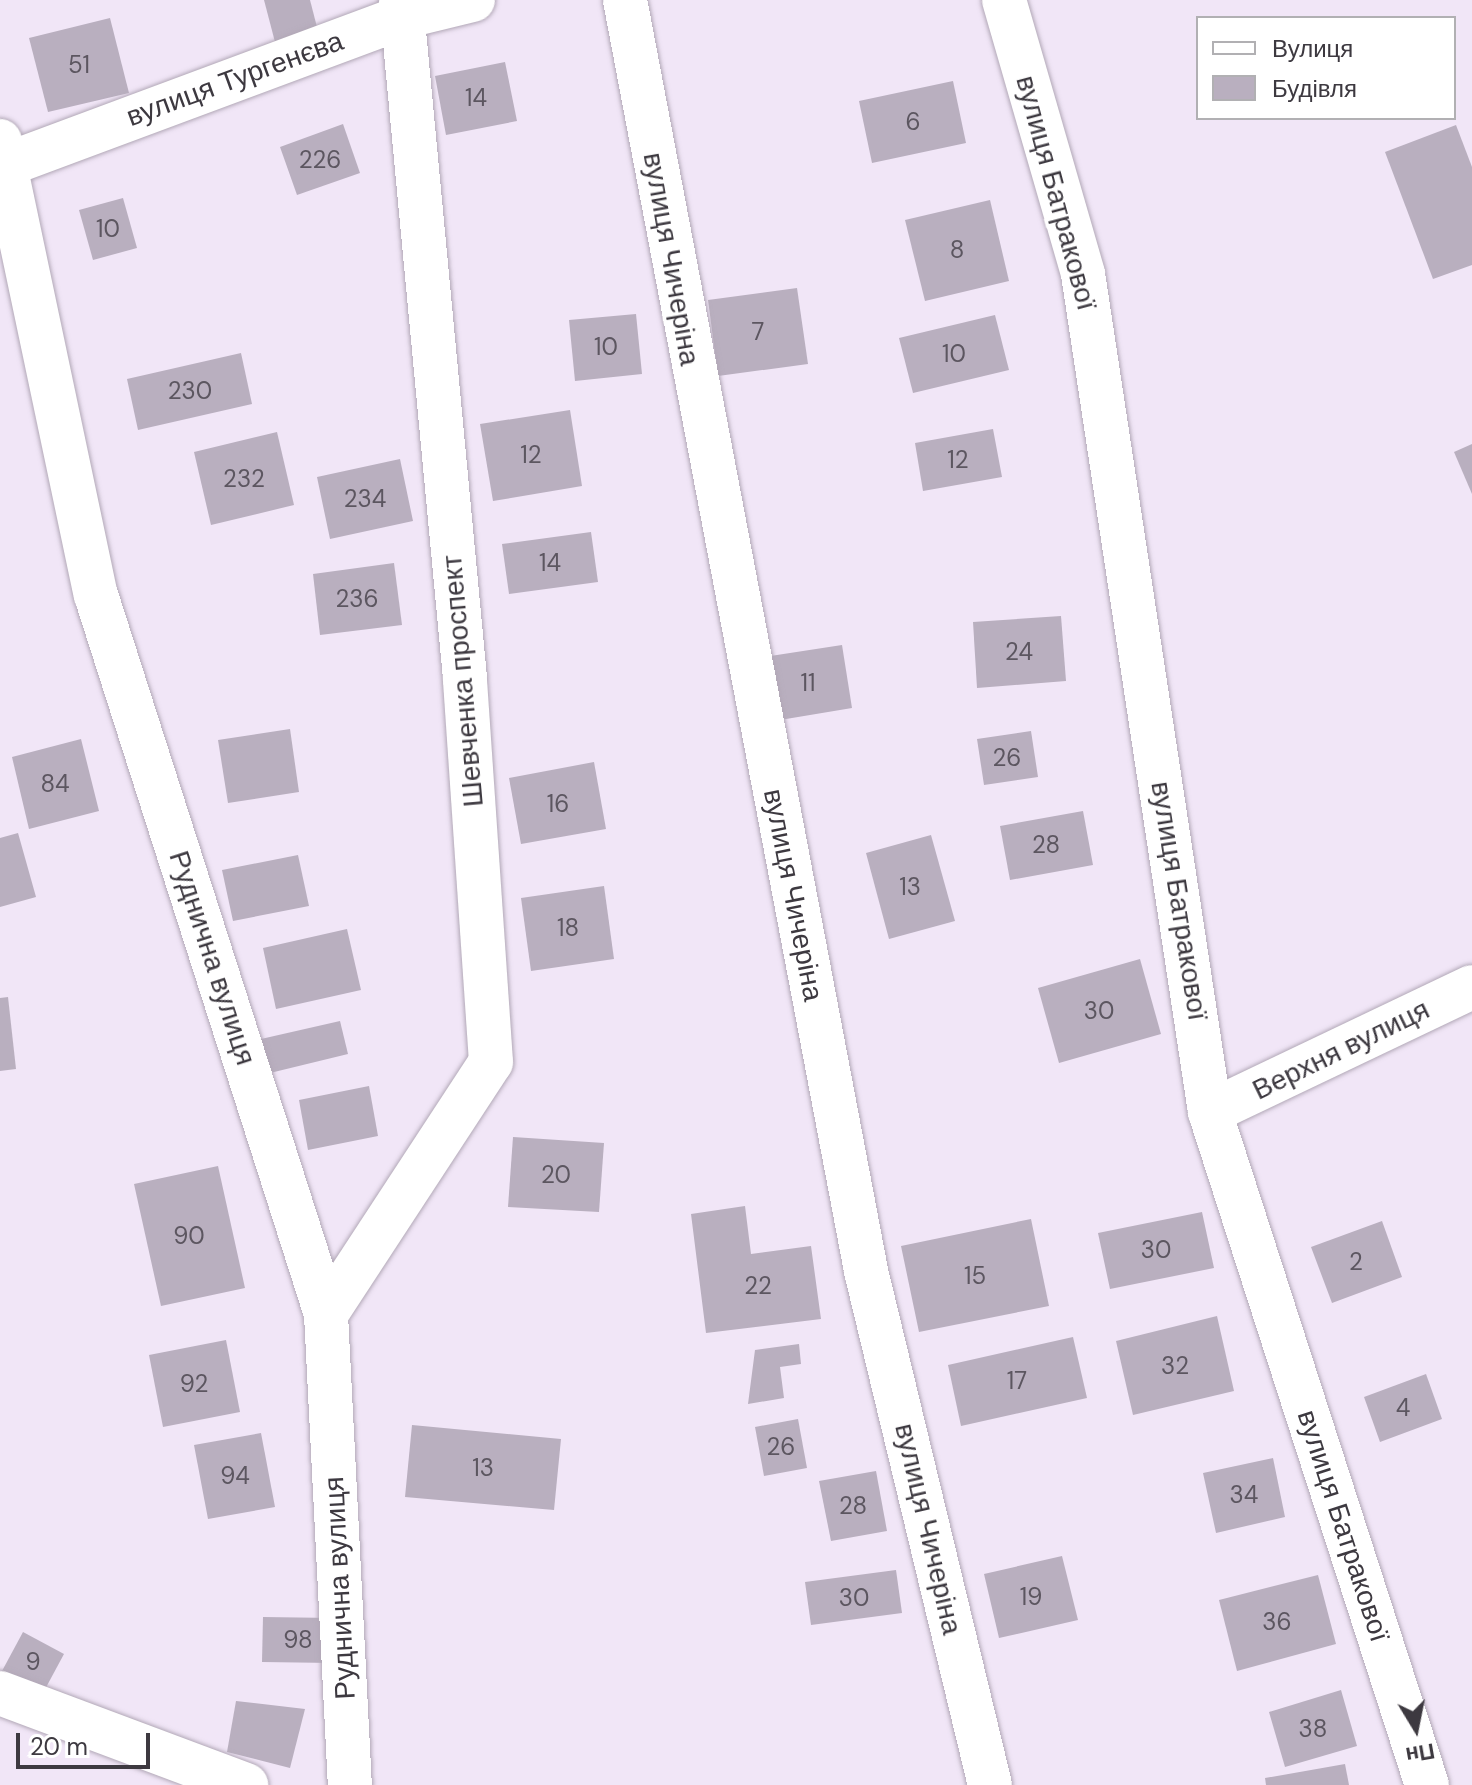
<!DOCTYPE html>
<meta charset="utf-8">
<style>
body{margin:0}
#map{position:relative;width:1472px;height:1785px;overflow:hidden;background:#f1e6f7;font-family:"DM Sans",sans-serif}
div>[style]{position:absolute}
.building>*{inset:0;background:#b9afbf}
.roads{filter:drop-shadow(0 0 2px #b2a8b7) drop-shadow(0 0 2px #b2a8b7)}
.minor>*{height:44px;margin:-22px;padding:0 22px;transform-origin:22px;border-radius:22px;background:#fff}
span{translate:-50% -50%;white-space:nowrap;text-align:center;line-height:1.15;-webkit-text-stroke:7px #fff;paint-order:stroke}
.number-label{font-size:24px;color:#5c5660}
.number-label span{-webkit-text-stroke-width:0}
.street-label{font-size:28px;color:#3d3940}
.legend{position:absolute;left:1196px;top:16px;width:260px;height:104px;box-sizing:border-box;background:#fff;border:2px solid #b1b0b3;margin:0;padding:10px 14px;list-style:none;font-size:24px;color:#3d3940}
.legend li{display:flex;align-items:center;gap:16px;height:40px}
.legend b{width:40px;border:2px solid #b1b0b3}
.north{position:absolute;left:1376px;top:1689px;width:80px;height:80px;-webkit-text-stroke:6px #fff;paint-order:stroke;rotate:170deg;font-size:22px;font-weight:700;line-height:32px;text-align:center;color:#3d3940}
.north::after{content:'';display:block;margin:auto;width:28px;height:36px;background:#3d3940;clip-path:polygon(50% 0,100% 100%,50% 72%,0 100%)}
.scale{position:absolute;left:16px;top:1733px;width:134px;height:36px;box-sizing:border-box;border:4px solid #3d3940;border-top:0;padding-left:10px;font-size:24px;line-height:28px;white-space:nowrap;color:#3d3940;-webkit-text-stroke:6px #fff;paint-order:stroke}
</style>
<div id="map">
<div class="building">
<i style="clip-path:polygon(264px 0,310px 0,318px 31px,275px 42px)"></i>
<i style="clip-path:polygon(110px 18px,129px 93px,48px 112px,29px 38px)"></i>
<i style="clip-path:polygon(505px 62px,517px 121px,446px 135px,435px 76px)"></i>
<i style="clip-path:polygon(953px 81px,966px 143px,872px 163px,859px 101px)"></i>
<i style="clip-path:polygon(343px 124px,360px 173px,297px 195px,280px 147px)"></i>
<i style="clip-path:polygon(1456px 125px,1472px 167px,1472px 265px,1433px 279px,1385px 152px)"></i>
<i style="clip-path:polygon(123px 198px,137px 248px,93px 260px,79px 210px)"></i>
<i style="clip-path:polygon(990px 200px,1009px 281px,925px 301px,905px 220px)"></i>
<i style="clip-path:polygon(797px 288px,808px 364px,718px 376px,708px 300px)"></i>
<i style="clip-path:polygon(636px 314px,642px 374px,575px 381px,569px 320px)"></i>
<i style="clip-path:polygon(995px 315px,1009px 370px,913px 393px,899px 338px)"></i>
<i style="clip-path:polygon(241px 353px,252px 404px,138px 430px,127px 379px)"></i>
<i style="clip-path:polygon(570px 410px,582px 486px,493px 501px,480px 424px)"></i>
<i style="clip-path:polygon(993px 429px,1002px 477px,923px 491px,915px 443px)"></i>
<i style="clip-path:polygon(277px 432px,294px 505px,211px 525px,194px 452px)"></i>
<i style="clip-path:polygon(1472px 444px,1472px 494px,1454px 452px)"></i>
<i style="clip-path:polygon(400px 459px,413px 521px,330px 539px,317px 477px)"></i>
<i style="clip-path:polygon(591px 532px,598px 582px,509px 594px,502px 544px)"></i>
<i style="clip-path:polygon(394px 563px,402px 625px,320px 635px,313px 574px)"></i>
<i style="clip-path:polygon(1061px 616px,1066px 681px,977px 688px,973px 622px)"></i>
<i style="clip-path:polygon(842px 645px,852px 708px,774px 721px,764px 657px)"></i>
<i style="clip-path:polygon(290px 729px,299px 792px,228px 803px,218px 740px)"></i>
<i style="clip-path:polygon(1031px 731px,1038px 777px,984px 785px,977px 739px)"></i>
<i style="clip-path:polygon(81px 739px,99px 811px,29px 829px,12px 757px)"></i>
<i style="clip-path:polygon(594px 762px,606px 829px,521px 844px,509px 778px)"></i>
<i style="clip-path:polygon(1083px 811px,1093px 865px,1010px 880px,1000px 826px)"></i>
<i style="clip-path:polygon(18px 833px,36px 897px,0 907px,0 838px)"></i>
<i style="clip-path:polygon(931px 835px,955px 921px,889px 939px,866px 853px)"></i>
<i style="clip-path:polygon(298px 855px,309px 906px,233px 921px,222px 870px)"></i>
<i style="clip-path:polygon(604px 886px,614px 959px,531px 971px,521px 898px)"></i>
<i style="clip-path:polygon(347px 929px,361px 990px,276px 1009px,263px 948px)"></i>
<i style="clip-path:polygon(1140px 959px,1161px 1034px,1059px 1063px,1038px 988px)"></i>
<i style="clip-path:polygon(8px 997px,16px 1069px,0 1071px,0 998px)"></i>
<i style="clip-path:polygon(340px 1021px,348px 1054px,270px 1073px,261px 1039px)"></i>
<i style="clip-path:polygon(369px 1086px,378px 1136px,308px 1150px,299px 1100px)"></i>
<i style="clip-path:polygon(513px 1137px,604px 1143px,599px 1212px,508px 1207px)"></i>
<i style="clip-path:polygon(218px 1166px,245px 1288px,161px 1306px,134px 1184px)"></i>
<i style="clip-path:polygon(745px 1206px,751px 1254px,811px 1246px,821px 1319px,706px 1333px,691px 1214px)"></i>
<i style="clip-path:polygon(1202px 1212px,1214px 1268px,1110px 1289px,1098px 1233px)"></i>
<i style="clip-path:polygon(1031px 1219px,1049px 1306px,919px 1332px,901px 1246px)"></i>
<i style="clip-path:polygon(1382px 1221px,1402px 1277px,1332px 1303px,1311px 1247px)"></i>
<i style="clip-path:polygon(1217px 1316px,1234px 1391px,1133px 1415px,1116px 1341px)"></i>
<i style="clip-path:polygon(1073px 1337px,1087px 1398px,961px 1426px,948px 1365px)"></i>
<i style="clip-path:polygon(226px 1340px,240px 1412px,163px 1427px,149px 1355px)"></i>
<i style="clip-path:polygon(799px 1344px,801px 1364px,780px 1367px,784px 1398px,748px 1404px,755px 1350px)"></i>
<i style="clip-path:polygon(1426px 1374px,1442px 1419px,1380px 1442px,1364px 1397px)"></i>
<i style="clip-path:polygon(798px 1419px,807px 1468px,764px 1476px,755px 1427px)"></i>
<i style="clip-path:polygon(412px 1425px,561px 1439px,554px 1510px,405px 1497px)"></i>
<i style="clip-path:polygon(261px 1433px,275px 1507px,208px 1519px,194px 1445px)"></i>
<i style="clip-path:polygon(1273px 1458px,1285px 1517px,1216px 1533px,1203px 1473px)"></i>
<i style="clip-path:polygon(876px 1471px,887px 1531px,831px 1541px,819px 1481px)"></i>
<i style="clip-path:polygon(1062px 1556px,1078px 1620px,999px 1638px,984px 1574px)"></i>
<i style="clip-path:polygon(896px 1570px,902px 1613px,811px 1625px,805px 1582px)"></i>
<i style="clip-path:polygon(1318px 1575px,1336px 1644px,1237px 1671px,1219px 1600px)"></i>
<i style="clip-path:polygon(263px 1617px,334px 1618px,333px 1663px,262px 1662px)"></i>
<i style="clip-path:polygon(23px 1632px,64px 1654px,43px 1693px,2px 1671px)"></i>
<i style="clip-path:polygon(1341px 1690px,1357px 1746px,1285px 1767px,1269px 1712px)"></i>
<i style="clip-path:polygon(236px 1701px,305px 1709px,290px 1768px,227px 1752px)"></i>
<i style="clip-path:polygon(1345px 1764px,1349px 1785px,1266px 1785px,1265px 1778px)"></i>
</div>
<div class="roads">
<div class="minor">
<i style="left:625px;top:0;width:1294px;rotate:79.26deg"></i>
<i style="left:866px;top:1271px;width:529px;rotate:76.44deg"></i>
<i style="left:1004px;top:0;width:285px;rotate:73.9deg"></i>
<i style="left:1083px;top:274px;width:848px;rotate:81.38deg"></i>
<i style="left:1210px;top:1112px;width:707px;rotate:72.13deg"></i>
<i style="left:0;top:141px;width:464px;rotate:78.1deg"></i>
<i style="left:96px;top:595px;width:755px;rotate:72.26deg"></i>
<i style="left:326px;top:1314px;width:472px;rotate:87.1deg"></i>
<i style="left:0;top:167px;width:430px;rotate:-20.4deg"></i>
<i style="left:403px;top:17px;width:72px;rotate:-13.7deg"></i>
<i style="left:1210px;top:1112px;width:290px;rotate:-25.5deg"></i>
<i style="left:326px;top:1314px;width:301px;rotate:-56.8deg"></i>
<i style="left:491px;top:1062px;width:385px;rotate:-93.9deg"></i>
<i style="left:465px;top:678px;width:681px;rotate:-95.39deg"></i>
<i style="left:0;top:1693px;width:263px;rotate:20.5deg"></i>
</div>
</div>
<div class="number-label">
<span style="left:79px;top:65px">51</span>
<span style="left:476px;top:98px">14</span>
<span style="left:913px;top:122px">6</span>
<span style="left:320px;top:160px">226</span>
<span style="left:108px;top:229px">10</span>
<span style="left:957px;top:250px">8</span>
<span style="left:758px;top:332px">7</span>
<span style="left:606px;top:347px">10</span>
<span style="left:954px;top:354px">10</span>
<span style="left:190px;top:391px">230</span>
<span style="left:531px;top:455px">12</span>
<span style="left:958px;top:460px">12</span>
<span style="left:244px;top:479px">232</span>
<span style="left:365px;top:499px">234</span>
<span style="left:550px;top:563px">14</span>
<span style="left:357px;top:599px">236</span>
<span style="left:1019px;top:652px">24</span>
<span style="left:808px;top:683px">11</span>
<span style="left:1007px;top:758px">26</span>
<span style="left:55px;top:784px">84</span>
<span style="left:558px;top:804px">16</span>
<span style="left:1046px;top:845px">28</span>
<span style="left:910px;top:887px">13</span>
<span style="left:568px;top:928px">18</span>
<span style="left:1099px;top:1011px">30</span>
<span style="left:556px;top:1175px">20</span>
<span style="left:189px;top:1236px">90</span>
<span style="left:1156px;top:1250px">30</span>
<span style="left:1356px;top:1262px">2</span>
<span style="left:975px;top:1276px">15</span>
<span style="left:758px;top:1286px">22</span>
<span style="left:1175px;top:1366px">32</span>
<span style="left:1017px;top:1381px">17</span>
<span style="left:194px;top:1384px">92</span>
<span style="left:1403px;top:1408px">4</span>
<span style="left:781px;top:1447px">26</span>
<span style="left:483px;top:1468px">13</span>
<span style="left:235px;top:1476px">94</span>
<span style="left:1244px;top:1495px">34</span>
<span style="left:853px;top:1506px">28</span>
<span style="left:1031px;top:1597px">19</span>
<span style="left:854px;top:1598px">30</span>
<span style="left:1277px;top:1622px">36</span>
<span style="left:298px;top:1640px">98</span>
<span style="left:33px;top:1662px">9</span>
<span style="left:1313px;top:1729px">38</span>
</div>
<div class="street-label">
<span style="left:235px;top:79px;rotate:-20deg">вулиця Тургенєва</span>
<span style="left:1056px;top:193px;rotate:75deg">вулиця Батракової</span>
<span style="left:671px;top:259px;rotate:80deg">вулиця Чичеріна</span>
<span style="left:463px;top:681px;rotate:-95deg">Шевченка проспект</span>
<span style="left:793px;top:895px;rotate:79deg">вулиця Чичеріна</span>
<span style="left:1179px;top:901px;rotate:81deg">вулиця Батракової</span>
<span style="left:212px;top:958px;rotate:72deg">Руднична вулиця</span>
<span style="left:1341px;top:1050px;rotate:-26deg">Верхня вулиця</span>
<span style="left:1343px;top:1526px;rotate:72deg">вулиця Батракової</span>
<span style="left:928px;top:1529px;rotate:77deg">вулиця Чичеріна</span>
<span style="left:340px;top:1588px;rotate:-93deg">Руднична вулиця</span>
</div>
<ul class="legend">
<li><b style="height:10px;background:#fff"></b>Вулиця</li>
<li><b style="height:22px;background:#b9afbf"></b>Будівля</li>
</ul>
<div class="north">Пн</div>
<div class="scale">20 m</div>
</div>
